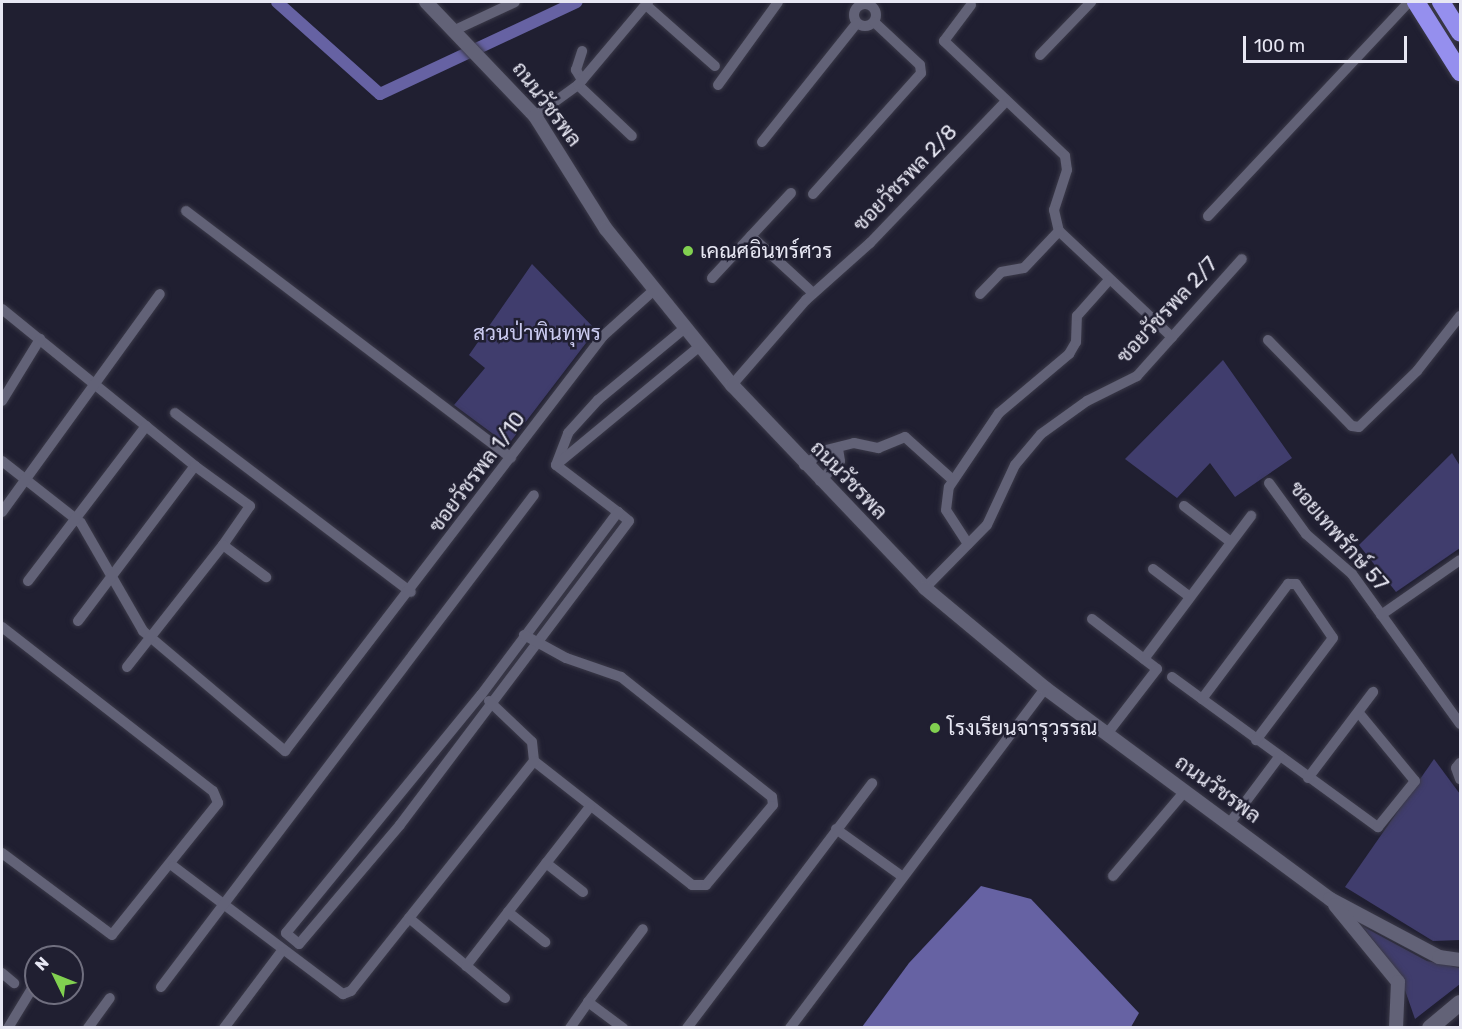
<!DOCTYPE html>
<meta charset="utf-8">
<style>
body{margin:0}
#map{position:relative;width:1462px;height:1029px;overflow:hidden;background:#201f31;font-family:Rubik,Sarabun,sans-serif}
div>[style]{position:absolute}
.green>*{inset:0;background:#403d6d}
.water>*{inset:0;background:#6662a3}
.canal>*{height:12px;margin:-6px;padding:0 6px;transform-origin:6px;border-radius:6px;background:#6662a3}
.roads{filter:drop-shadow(0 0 2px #3b3a49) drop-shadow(0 0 2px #3b3a49)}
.minor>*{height:10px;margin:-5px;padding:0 5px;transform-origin:5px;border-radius:5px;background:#626277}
.minor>.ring{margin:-5px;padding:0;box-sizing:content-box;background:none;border:10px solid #626277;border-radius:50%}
.tertiary>*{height:14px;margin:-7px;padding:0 7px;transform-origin:7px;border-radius:7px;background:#626277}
.secondary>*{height:16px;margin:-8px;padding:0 8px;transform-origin:8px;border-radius:8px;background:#626277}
.motorway>*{height:18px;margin:-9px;padding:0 9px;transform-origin:9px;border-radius:9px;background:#958fee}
.dots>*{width:16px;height:16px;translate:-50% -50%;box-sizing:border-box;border:3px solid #201f31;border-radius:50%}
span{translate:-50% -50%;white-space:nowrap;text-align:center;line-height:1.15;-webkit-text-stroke:5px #201f31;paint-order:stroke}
.street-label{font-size:21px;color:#e7e7f3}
.poi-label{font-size:21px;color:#e7e7f3}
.left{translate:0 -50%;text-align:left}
.park-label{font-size:21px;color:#cacaef}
.frame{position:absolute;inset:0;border:3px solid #e7e7f3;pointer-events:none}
.north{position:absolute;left:24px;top:945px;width:60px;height:60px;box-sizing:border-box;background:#201f31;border:2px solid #706f7f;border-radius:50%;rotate:313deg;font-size:16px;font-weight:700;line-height:24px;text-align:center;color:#e7e7f3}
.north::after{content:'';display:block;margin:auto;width:21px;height:27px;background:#81d050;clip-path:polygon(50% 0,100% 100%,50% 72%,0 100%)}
.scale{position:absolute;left:1243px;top:36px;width:164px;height:27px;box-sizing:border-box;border:3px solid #e7e7f3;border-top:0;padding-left:8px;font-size:18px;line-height:21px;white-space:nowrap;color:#e7e7f3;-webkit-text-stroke:4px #201f31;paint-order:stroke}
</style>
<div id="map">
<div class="green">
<i style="clip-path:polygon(532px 264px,596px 330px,508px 445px,454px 405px,485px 368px,469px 355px)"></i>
<i style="clip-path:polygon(1223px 360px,1292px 458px,1235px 497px,1210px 463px,1177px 498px,1125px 459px)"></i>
<i style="clip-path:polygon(1452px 453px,1460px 466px,1460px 548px,1396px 592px,1359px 545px)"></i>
<i style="clip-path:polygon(1434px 759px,1460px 794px,1460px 940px,1433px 941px,1345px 887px)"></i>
<i style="clip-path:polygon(1362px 926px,1427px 961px,1460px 968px,1460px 984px,1415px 1019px,1399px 973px)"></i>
</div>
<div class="water">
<i style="clip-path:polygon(981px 886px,1031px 899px,1139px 1013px,1131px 1027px,862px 1027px,909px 963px)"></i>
</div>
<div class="canal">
<i style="left:277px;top:2px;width:138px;rotate:41.8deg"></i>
<i style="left:380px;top:94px;width:217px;rotate:-25.1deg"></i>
</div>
<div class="roads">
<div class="minor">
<i class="ring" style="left:854px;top:4px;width:12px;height:12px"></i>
<i style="left:646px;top:5px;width:92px;rotate:41.5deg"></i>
<i style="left:971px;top:5px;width:45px;rotate:126.9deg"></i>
<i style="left:944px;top:41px;width:167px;rotate:43.5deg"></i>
<i style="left:1065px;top:156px;width:14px;rotate:82deg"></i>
<i style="left:1067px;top:170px;width:42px;rotate:108deg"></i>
<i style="left:1054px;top:210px;width:22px;rotate:77deg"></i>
<i style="left:1059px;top:231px;width:155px;rotate:43.2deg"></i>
<i style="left:455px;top:30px;width:66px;rotate:-25deg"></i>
<i style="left:1040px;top:55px;width:74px;rotate:-46.1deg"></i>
<i style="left:582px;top:80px;width:12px;rotate:-121deg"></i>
<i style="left:576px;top:70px;width:20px;rotate:-72deg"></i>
<i style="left:578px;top:85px;width:74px;rotate:43.4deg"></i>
<i style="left:718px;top:85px;width:102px;rotate:-54.1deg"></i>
<i style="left:535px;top:116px;width:53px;rotate:-35.8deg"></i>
<i style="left:578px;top:85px;width:109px;rotate:-49.9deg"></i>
<i style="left:762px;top:142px;width:152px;rotate:-51.4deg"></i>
<i style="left:813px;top:194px;width:162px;rotate:-48.2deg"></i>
<i style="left:921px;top:73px;width:8px;rotate:-97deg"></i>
<i style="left:920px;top:65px;width:63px;rotate:-136.9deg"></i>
<i style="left:186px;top:211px;width:408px;rotate:37.2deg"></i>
<i style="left:1208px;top:216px;width:294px;rotate:-46.8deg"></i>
<i style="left:751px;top:236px;width:84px;rotate:42.6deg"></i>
<i style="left:712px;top:278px;width:116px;rotate:-47.1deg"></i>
<i style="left:980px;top:294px;width:30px;rotate:-46deg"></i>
<i style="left:1001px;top:272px;width:23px;rotate:-10deg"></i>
<i style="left:1024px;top:268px;width:51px;rotate:-46.6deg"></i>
<i style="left:2px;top:309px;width:249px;rotate:39.1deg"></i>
<i style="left:1268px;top:340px;width:120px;rotate:45.7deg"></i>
<i style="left:1352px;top:426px;width:7px;rotate:8deg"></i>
<i style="left:1359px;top:427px;width:81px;rotate:-44deg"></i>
<i style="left:1417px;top:371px;width:70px;rotate:-52deg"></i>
<i style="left:732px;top:385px;width:113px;rotate:-49deg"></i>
<i style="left:806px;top:300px;width:86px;rotate:-41.7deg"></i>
<i style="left:870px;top:243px;width:197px;rotate:-46.2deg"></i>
<i style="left:2px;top:401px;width:73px;rotate:-58.5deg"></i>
<i style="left:175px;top:413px;width:296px;rotate:37.2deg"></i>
<i style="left:2px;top:461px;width:100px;rotate:38.1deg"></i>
<i style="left:81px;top:523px;width:125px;rotate:60.1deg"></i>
<i style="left:143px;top:631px;width:186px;rotate:40.2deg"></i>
<i style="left:285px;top:751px;width:523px;rotate:-52.54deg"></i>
<i style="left:603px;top:336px;width:69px;rotate:-42deg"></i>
<i style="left:556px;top:465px;width:78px;rotate:37.2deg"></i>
<i style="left:618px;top:512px;width:14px;rotate:39deg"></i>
<i style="left:629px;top:521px;width:381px;rotate:127deg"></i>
<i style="left:400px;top:825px;width:156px;rotate:130.3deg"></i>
<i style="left:299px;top:944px;width:17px;rotate:-140deg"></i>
<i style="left:286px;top:933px;width:308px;rotate:-50.7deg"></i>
<i style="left:481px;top:695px;width:229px;rotate:-53.2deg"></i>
<i style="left:556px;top:465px;width:34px;rotate:-69deg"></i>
<i style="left:568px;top:433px;width:45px;rotate:-47.7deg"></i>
<i style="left:598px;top:400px;width:113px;rotate:-39.6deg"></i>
<i style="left:556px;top:465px;width:187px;rotate:-39.6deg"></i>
<i style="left:804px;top:465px;width:27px;rotate:-34deg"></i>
<i style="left:826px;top:450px;width:29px;rotate:-14deg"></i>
<i style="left:854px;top:443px;width:25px;rotate:12deg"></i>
<i style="left:878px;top:448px;width:29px;rotate:-22deg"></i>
<i style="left:905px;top:437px;width:64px;rotate:41.9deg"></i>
<i style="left:820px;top:481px;width:28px;rotate:-45deg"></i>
<i style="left:840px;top:461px;width:13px;rotate:-99deg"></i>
<i style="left:1269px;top:483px;width:63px;rotate:54deg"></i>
<i style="left:1306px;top:534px;width:61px;rotate:41deg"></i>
<i style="left:1352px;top:574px;width:185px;rotate:54.2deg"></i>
<i style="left:1184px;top:506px;width:59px;rotate:37.5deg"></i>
<i style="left:2px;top:512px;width:269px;rotate:-54.1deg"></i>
<i style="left:968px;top:544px;width:40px;rotate:-122.9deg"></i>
<i style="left:946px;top:510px;width:23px;rotate:-83deg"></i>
<i style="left:949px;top:487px;width:89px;rotate:-56deg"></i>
<i style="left:999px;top:413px;width:92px;rotate:-40.1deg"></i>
<i style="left:1069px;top:354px;width:14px;rotate:-60deg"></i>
<i style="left:1076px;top:342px;width:26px;rotate:-88deg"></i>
<i style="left:1077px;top:316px;width:48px;rotate:-48.4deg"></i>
<i style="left:1153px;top:569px;width:46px;rotate:37.1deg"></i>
<i style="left:28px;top:581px;width:195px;rotate:-52.7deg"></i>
<i style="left:925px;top:588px;width:88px;rotate:-45.5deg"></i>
<i style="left:987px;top:525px;width:66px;rotate:-65deg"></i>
<i style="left:1015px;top:465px;width:40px;rotate:-50deg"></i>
<i style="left:1041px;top:434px;width:57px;rotate:-35.7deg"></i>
<i style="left:1087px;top:401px;width:56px;rotate:-26.6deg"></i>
<i style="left:1137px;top:376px;width:157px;rotate:-48.1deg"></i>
<i style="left:1381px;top:615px;width:96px;rotate:-34.8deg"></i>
<i style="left:1092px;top:619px;width:82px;rotate:37.6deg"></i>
<i style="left:1157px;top:669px;width:82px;rotate:127.6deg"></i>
<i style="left:78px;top:621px;width:194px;rotate:-53deg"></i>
<i style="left:195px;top:466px;width:68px;rotate:36deg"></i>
<i style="left:250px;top:506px;width:47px;rotate:124.7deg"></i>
<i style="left:2px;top:627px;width:267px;rotate:37.9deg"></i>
<i style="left:213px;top:791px;width:13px;rotate:67deg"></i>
<i style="left:218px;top:803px;width:169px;rotate:128.8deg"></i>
<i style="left:112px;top:935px;width:137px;rotate:-143.3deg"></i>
<i style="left:1144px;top:659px;width:179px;rotate:-53.2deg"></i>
<i style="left:127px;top:667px;width:155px;rotate:-51.8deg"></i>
<i style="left:223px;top:545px;width:54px;rotate:36.7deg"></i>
<i style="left:1172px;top:677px;width:255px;rotate:36.1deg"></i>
<i style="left:1378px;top:827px;width:59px;rotate:-51.2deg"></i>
<i style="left:1415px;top:781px;width:88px;rotate:-129.5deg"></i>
<i style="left:1202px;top:699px;width:144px;rotate:-53.2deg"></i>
<i style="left:1288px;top:584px;width:8px"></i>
<i style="left:1296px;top:584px;width:65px;rotate:55.6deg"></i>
<i style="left:1333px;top:638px;width:128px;rotate:127deg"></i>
<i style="left:489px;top:701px;width:59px;rotate:43.6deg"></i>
<i style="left:532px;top:742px;width:19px;rotate:84deg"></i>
<i style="left:534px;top:761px;width:201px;rotate:38.1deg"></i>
<i style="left:692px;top:885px;width:14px"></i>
<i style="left:706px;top:885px;width:104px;rotate:-50.1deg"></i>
<i style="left:773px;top:805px;width:8px;rotate:-97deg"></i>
<i style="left:772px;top:797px;width:193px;rotate:-141.5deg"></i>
<i style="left:621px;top:677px;width:58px;rotate:-160.9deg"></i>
<i style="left:566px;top:658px;width:48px;rotate:-151.3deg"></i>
<i style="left:1460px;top:763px;width:6px;rotate:129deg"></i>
<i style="left:1456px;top:768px;width:12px;rotate:70deg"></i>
<i style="left:1308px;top:778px;width:108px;rotate:-52.9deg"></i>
<i style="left:1229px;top:824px;width:84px;rotate:-53.3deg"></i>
<i style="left:836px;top:829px;width:82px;rotate:35.6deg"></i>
<i style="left:546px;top:863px;width:47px;rotate:38.1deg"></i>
<i style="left:173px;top:866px;width:213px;rotate:37deg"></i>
<i style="left:343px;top:994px;width:9px;rotate:-21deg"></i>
<i style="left:351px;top:991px;width:294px;rotate:-51.5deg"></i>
<i style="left:1113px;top:876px;width:111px;rotate:-49.7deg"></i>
<i style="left:508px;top:912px;width:48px;rotate:39deg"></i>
<i style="left:409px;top:918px;width:125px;rotate:39.8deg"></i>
<i style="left:466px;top:966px;width:202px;rotate:-52.1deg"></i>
<i style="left:2px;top:973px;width:16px;rotate:40deg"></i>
<i style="left:161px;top:987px;width:617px;rotate:-52.83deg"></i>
<i style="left:588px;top:1002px;width:91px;rotate:-53deg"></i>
<i style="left:8px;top:1028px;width:54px;rotate:-58.7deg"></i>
<i style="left:88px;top:1028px;width:37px;rotate:-54deg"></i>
<i style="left:224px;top:1028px;width:95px;rotate:-53.1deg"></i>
<i style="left:570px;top:1028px;width:32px;rotate:-55deg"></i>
<i style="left:588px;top:1002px;width:44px;rotate:36.6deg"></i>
<i style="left:687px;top:1028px;width:307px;rotate:-52.9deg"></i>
<i style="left:790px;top:1028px;width:425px;rotate:-53.1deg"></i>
</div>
<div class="tertiary">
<i style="left:426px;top:2px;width:158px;rotate:46.3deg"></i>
<i style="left:535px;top:116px;width:133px;rotate:57.9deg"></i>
<i style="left:606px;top:229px;width:201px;rotate:51.1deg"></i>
<i style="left:732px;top:385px;width:280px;rotate:46.4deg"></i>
<i style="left:925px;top:588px;width:156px;rotate:39.8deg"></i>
<i style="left:1045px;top:688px;width:355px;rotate:36.5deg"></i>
<i style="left:1330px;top:899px;width:123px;rotate:28deg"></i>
<i style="left:1439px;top:957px;width:21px;rotate:8deg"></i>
<i style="left:1335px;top:905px;width:99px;rotate:50.7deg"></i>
<i style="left:1398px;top:982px;width:46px;rotate:92.5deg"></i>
</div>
<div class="secondary">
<i style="left:1430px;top:1028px;width:39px;rotate:-40deg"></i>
</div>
<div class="motorway">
<i style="left:1416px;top:2px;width:83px;rotate:57.8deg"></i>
<i style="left:1441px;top:2px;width:36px;rotate:58deg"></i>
</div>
</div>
<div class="dots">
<i style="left:688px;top:251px;background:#81d050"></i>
<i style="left:935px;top:728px;background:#81d050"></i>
</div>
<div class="street-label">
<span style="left:547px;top:104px;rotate:53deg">ถนนวัชรพล</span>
<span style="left:905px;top:178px;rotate:-46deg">ซอยวัชรพล 2/8</span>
<span style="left:1167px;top:310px;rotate:-47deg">ซอยวัชรพล 2/7</span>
<span style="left:477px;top:472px;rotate:-53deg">ซอยวัชรพล 1/10</span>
<span style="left:849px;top:480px;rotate:46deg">ถนนวัชรพล</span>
<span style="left:1339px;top:536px;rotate:49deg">ซอยเทพรักษ์ 57</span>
<span style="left:1218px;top:789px;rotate:36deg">ถนนวัชรพล</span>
</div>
<div class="poi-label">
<span class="left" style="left:700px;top:251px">เคณศอินทร์ศวร</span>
<span class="left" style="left:947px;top:728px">โรงเรียนจารุวรรณ</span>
</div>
<div class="park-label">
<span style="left:537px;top:333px">สวนป่าพินทุพร</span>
</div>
<div class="frame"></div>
<div class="north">N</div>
<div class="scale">100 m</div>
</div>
